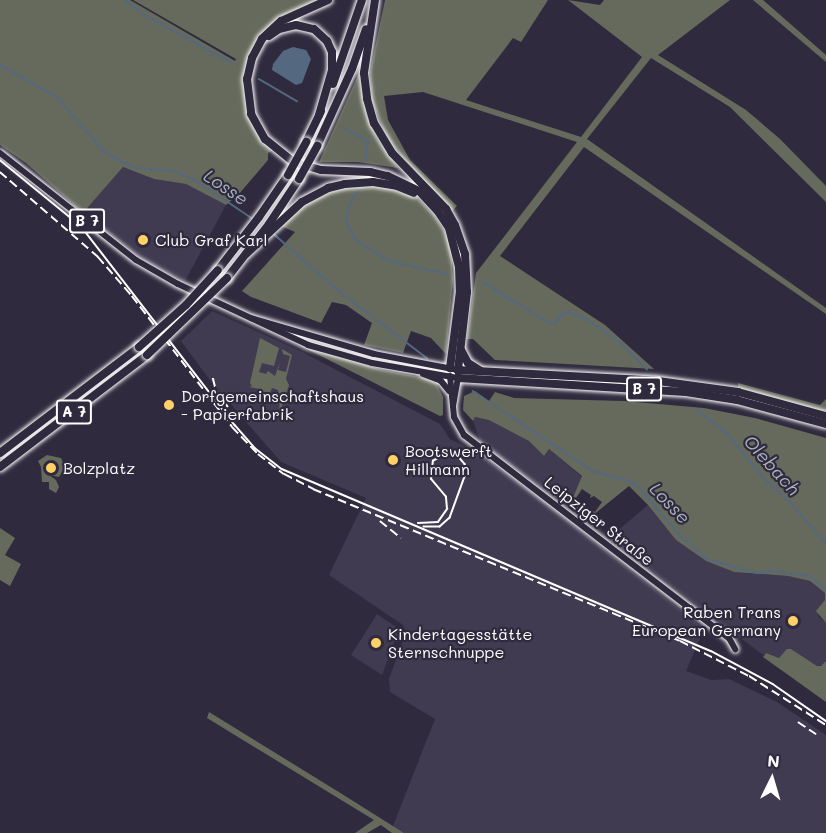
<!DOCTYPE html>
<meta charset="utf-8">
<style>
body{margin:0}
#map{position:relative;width:826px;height:833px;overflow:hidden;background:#2f2a3d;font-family:Mali,sans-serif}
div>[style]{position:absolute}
.built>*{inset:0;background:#403b51}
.green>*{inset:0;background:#666a5c}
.water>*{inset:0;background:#546880}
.stream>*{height:1.5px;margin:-0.75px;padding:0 0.75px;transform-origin:0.75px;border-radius:0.75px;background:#546880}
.roads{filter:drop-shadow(0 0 2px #fff) drop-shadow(0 0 2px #fff)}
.secondary>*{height:6px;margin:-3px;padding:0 3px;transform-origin:3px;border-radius:3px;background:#2f2a3d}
.primary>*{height:6px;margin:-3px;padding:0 3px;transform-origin:3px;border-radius:3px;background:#2f2a3d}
.highway>*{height:8px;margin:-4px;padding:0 4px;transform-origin:4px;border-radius:4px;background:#2f2a3d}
.tram>*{height:1.5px;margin:-0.75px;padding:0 0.75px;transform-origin:0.75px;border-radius:0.75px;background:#fff}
.rail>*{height:1.5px;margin-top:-0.75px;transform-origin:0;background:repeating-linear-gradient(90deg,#fff 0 9px,transparent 0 13.5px)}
.bridges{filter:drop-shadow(0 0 2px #fff) drop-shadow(0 0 2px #fff)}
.highway-bridge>*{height:8px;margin:-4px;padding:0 4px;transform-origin:4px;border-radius:4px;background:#2f2a3d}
.dots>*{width:16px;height:16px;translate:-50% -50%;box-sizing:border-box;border:3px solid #2f2a3d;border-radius:50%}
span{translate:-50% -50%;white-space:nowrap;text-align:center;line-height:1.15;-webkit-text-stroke:4.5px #2f2a3d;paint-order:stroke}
.shield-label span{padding:2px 4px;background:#2f2a3d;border:2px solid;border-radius:4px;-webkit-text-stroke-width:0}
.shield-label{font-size:15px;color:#fff;font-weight:700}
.poi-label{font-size:16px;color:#fff}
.left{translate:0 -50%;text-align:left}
.right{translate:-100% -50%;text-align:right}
.street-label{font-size:16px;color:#fff}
.water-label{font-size:18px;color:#aab4c0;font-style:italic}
.north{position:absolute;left:742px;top:749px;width:60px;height:60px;-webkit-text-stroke:4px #2f2a3d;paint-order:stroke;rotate:5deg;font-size:16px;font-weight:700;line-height:24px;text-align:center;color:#fff}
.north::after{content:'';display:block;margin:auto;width:21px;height:27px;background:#fff;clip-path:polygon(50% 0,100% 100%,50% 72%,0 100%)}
</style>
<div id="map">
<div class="built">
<i style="clip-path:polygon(123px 167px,154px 179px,186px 184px,226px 205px,185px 281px,145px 260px,83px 213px)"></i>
<i style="clip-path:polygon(212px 311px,302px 352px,440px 424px,450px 439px,474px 451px,536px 496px,704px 629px,686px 671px,711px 680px,729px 679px,777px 702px,826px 735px,826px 833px,404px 833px,393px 826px,435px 719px,390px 692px,389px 679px,406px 632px,403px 625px,329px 575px,366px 498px,281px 462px,209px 379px,181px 341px)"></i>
<i style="clip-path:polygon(475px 417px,489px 419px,529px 441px,544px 456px,549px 449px,582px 477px,569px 507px,481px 443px,473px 421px)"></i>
<i style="clip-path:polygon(648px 505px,676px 540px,706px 561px,734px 572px,788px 576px,810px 581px,825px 593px,825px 600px,818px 616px,826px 623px,826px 661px,823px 665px,817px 666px,791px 649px,779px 658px,766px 653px,763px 655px,609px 538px)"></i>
<i style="clip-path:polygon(377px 614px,399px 629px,382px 675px,351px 655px)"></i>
</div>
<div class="green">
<i style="clip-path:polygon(0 0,130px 0,235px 61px,236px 59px,133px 0,322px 0,280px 18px,250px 56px,248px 108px,273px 150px,268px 153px,268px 160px,239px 194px,226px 205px,186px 184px,154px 179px,123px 167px,83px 213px,26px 163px,0 145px)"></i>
<i style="clip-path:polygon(385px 0,548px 0,521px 42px,513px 38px,466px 100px,581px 137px,642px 57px,568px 0,600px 5px,604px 0,730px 0,658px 55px,746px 110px,780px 139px,826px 186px,826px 202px,730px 107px,651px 58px,587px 139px,826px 308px,826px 314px,584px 147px,500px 256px,605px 325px,654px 369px,495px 360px,473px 339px,467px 339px,476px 273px,577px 142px,423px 92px,384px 96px,388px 120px,410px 160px,457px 206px,451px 212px,388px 140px,372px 101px,370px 72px)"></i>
<i style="clip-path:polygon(753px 0,763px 0,826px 55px,826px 62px)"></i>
<i style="clip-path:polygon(359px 73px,367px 117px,377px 139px,398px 168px,358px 162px,319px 162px)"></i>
<i style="clip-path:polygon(378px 185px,417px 198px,434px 215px,447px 236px,451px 250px,453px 280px,446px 354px,431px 338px,411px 331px,403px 353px,364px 345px,372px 323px,346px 305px,332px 302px,321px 323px,251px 297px,242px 291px,295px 232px,281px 226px,295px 212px,314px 198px,344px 188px)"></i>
<i style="clip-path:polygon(260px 338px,279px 348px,274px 366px,262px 363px,259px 372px,266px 374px,268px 371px,275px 376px,280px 362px,278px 370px,286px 372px,290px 356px,283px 354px,282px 349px,292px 355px,286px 379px,289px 385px,279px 415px,280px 396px,278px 390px,272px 388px,269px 395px,263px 395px,259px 393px,260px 389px,249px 387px,252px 386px,250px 383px)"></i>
<i style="clip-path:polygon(299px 345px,382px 370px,435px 380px,439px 382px,437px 385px,443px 397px,443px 415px,440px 416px)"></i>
<i style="clip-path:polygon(738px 383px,820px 405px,826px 399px,826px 412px,738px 389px)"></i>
<i style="clip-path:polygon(475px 391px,489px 401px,495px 392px,514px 398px,624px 401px,704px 408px,755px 418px,826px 438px,826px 623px,816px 611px,825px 600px,825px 593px,810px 581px,788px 576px,734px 572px,706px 561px,676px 540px,648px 505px,629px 486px,587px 520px,580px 515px,587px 508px,595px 512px,602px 502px,594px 496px,590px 498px,591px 495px,582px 489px,576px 498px,582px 503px,580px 509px,577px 513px,569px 507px,582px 476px,549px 449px,544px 456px,529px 441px,489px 420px,475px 417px,473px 421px,463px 410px,464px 396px)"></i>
<i style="clip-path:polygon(47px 455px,61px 458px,65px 467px,59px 477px,49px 475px,56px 480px,59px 487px,56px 493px,49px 489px,49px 482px,42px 482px,41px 467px,38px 461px)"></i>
<i style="clip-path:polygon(0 528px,15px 538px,5px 555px,21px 564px,10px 586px,0 580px)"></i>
<i style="clip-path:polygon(787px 649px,791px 649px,817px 666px,821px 666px,826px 661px,826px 702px,763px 657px,766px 653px,779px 658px)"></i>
<i style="clip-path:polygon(209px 712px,342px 794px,404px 833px,392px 833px,381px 825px,367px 833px,355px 833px,374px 820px,207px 718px)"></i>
</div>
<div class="water">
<i style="clip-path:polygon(293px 47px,306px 50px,311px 59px,302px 83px,296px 85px,272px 70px,273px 64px,283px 51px)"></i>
</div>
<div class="stream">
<i style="left:125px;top:0;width:25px;rotate:37deg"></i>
<i style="left:145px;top:15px;width:99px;rotate:28.9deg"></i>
<i style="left:0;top:65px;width:65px;rotate:29.3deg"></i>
<i style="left:57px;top:97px;width:69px;rotate:49.1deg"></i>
<i style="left:102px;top:149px;width:16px;rotate:35deg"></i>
<i style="left:115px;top:158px;width:23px;rotate:25deg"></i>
<i style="left:136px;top:168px;width:38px;rotate:5deg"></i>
<i style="left:174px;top:171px;width:22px;rotate:22deg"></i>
<i style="left:194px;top:179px;width:71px;rotate:34.1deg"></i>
<i style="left:259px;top:79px;width:44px;rotate:30.1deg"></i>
<i style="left:344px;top:128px;width:28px;rotate:30deg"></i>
<i style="left:368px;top:142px;width:19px;rotate:96deg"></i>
<i style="left:359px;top:189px;width:20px;rotate:120deg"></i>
<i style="left:349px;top:206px;width:16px;rotate:97deg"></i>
<i style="left:347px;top:222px;width:19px;rotate:65deg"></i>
<i style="left:355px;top:239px;width:40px;rotate:32.9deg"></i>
<i style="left:389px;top:261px;width:60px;rotate:12.4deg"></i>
<i style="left:274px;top:234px;width:86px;rotate:41.2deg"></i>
<i style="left:339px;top:291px;width:111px;rotate:37.3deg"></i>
<i style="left:483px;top:282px;width:79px;rotate:31.5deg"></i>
<i style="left:550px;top:323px;width:5px;rotate:11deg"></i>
<i style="left:555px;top:324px;width:11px;rotate:-56deg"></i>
<i style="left:561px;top:315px;width:8px;rotate:-23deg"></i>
<i style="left:568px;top:312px;width:19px;rotate:21deg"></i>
<i style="left:586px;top:319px;width:42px;rotate:34.4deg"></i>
<i style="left:621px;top:343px;width:37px;rotate:45deg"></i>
<i style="left:473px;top:391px;width:144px;rotate:33.7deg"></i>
<i style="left:593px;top:471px;width:44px;rotate:15.9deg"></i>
<i style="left:635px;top:483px;width:72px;rotate:49deg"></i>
<i style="left:682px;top:537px;width:33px;rotate:41deg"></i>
<i style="left:707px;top:559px;width:52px;rotate:15.6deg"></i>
<i style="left:757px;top:573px;width:16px;rotate:-7deg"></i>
<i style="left:773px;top:571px;width:37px;rotate:8deg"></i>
<i style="left:810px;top:576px;width:21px;rotate:39deg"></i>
<i style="left:696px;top:409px;width:41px;rotate:38deg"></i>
<i style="left:728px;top:434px;width:54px;rotate:51deg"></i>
<i style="left:762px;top:476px;width:38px;rotate:43deg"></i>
<i style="left:790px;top:502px;width:55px;rotate:48.7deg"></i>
</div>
<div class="roads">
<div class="secondary">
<i style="left:423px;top:374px;width:19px;rotate:21deg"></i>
<i style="left:441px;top:381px;width:13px;rotate:51deg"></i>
<i style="left:450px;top:376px;width:41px;rotate:84.4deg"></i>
<i style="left:454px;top:417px;width:21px;rotate:61deg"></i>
<i style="left:464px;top:435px;width:334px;rotate:37.5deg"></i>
<i style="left:729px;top:638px;width:13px;rotate:61deg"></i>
<i style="left:453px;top:406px;width:28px;rotate:-80deg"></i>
</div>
<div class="primary">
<i style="left:0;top:153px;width:173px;rotate:38.2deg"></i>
<i style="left:136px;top:260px;width:48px;rotate:29.7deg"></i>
<i style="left:178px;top:284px;width:144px;rotate:25.1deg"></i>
<i style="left:308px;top:345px;width:66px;rotate:15.7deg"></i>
<i style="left:372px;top:363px;width:87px;rotate:9.9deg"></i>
<i style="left:458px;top:378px;width:8px;rotate:-90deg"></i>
<i style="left:458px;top:370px;width:86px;rotate:-169.2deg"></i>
<i style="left:374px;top:354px;width:128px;rotate:-163.7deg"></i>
</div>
<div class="highway">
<i style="left:328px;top:0;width:51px;rotate:155.9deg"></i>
<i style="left:281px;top:21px;width:26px;rotate:137deg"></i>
<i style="left:262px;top:39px;width:21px;rotate:118deg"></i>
<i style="left:252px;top:58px;width:22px;rotate:103deg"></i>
<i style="left:247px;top:79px;width:35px;rotate:83deg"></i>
<i style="left:251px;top:114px;width:29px;rotate:61deg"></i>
<i style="left:265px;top:139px;width:36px;rotate:39deg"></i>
<i style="left:293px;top:162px;width:29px;rotate:16deg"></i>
<i style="left:321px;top:170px;width:49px;rotate:2.3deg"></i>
<i style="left:370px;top:172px;width:18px;rotate:13deg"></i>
<i style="left:388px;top:176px;width:34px;rotate:26deg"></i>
<i style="left:419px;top:191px;width:26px;rotate:47deg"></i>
<i style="left:437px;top:210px;width:22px;rotate:56deg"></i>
<i style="left:449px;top:228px;width:40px;rotate:75.6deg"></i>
<i style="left:459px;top:267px;width:24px;rotate:88deg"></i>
<i style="left:460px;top:291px;width:78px;rotate:97.4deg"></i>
<i style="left:375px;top:0;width:74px;rotate:98.6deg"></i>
<i style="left:364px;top:73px;width:26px;rotate:83deg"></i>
<i style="left:367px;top:99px;width:25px;rotate:74deg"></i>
<i style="left:374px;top:123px;width:35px;rotate:59deg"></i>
<i style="left:392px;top:153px;width:78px;rotate:46deg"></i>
<i style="left:446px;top:209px;width:18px;rotate:61deg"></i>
<i style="left:455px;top:225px;width:31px;rotate:71deg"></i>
<i style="left:465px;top:254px;width:38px;rotate:87deg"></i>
<i style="left:467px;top:292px;width:79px;rotate:96.6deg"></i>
<i style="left:458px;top:370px;width:200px;rotate:3.1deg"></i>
<i style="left:658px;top:381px;width:81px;rotate:7.8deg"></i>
<i style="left:738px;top:392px;width:91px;rotate:15.3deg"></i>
<i style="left:269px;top:36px;width:12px;rotate:-35deg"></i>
<i style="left:279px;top:29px;width:17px;rotate:-13deg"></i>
<i style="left:296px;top:25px;width:18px;rotate:13deg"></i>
<i style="left:314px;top:29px;width:18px;rotate:43deg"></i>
<i style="left:327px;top:41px;width:12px;rotate:66deg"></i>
<i style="left:332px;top:52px;width:18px;rotate:90deg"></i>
<i style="left:332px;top:70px;width:47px;rotate:106.1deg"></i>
<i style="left:333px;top:84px;width:89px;rotate:-71deg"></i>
<i style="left:306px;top:142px;width:34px;rotate:-64deg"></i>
<i style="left:317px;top:146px;width:85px;rotate:-65.6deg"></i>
<i style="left:352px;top:69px;width:42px;rotate:-70.7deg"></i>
<i style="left:246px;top:254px;width:76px;rotate:-42.9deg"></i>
<i style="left:302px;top:202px;width:30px;rotate:-28deg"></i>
<i style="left:328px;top:188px;width:17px;rotate:-13deg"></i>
<i style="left:345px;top:184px;width:28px;rotate:-4deg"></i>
<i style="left:373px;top:182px;width:24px;rotate:9deg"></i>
<i style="left:397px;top:186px;width:18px;rotate:22deg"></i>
<i style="left:218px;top:270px;width:67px;rotate:-52.3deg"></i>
<i style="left:259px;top:217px;width:51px;rotate:-55.4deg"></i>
<i style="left:227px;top:278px;width:68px;rotate:-52.1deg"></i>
<i style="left:269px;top:224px;width:54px;rotate:-56.3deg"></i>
<i style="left:461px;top:350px;width:15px;rotate:62deg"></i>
<i style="left:468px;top:363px;width:15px;rotate:32deg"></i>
<i style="left:458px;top:378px;width:228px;rotate:3.5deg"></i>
<i style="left:686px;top:392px;width:52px;rotate:8.9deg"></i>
<i style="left:737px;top:400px;width:92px;rotate:15.1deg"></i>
<i style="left:0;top:453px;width:175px;rotate:-37.3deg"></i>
<i style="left:0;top:467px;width:185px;rotate:-37.3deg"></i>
</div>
</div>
<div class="tram">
<i style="left:0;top:160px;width:104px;rotate:39.2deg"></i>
<i style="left:81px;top:226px;width:252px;rotate:52.3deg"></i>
<i style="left:235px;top:425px;width:30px;rotate:49deg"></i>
<i style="left:255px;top:448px;width:34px;rotate:38deg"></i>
<i style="left:282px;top:469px;width:466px;rotate:23deg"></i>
<i style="left:711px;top:651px;width:70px;rotate:28deg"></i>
<i style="left:773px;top:684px;width:65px;rotate:34.9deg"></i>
<i style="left:418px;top:523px;width:20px;rotate:-3deg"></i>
<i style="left:438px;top:522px;width:16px;rotate:-55deg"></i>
<i style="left:447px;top:509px;width:12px;rotate:-95deg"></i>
<i style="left:446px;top:497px;width:23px;rotate:-130deg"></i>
<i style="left:431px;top:479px;width:18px;rotate:-84deg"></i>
<i style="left:433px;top:461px;width:13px;rotate:-32deg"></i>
<i style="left:444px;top:454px;width:14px;rotate:8deg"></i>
<i style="left:458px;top:456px;width:11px;rotate:49deg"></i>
<i style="left:465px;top:464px;width:10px;rotate:84deg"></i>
<i style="left:466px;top:474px;width:47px;rotate:110deg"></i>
<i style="left:450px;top:518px;width:13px;rotate:138deg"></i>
<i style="left:440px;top:527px;width:16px;rotate:180deg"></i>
</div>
<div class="rail">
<i style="left:0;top:172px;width:130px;rotate:40.9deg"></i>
<i style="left:98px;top:257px;width:52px;rotate:48.9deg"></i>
<i style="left:132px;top:296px;width:165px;rotate:52.6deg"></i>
<i style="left:232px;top:427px;width:37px;rotate:46deg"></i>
<i style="left:258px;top:454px;width:33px;rotate:38deg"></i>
<i style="left:284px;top:474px;width:33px;rotate:27deg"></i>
<i style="left:313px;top:489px;width:397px;rotate:22.5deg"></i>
<i style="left:680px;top:641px;width:77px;rotate:26.9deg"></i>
<i style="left:749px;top:676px;width:91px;rotate:32.5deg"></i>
<i style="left:213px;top:378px;width:12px;rotate:76deg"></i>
<i style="left:216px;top:390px;width:21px;rotate:55deg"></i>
<i style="left:380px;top:521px;width:27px;rotate:39deg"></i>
<i style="left:798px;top:722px;width:22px;rotate:34deg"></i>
</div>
<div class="bridges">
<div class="highway-bridge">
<i style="left:288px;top:175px;width:38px;rotate:-61deg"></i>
<i style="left:299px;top:179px;width:38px;rotate:-61deg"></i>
<i style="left:139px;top:347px;width:63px;rotate:-41.8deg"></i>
<i style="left:186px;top:305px;width:47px;rotate:-47.6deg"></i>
<i style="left:147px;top:355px;width:111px;rotate:-43.9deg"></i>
</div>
</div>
<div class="dots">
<i style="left:143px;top:240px;background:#ffd166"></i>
<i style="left:169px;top:405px;background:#ffd166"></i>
<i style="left:393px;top:460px;background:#ffd166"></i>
<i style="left:51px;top:468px;background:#ffd166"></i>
<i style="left:793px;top:621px;background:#ffd166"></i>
<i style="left:376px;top:643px;background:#ffd166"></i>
</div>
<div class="shield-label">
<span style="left:87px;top:221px">B 7</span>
<span style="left:644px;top:389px">B 7</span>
<span style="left:74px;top:412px">A 7</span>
</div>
<div class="poi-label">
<span class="left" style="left:155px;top:240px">Club Graf Karl</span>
<span class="left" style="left:181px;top:405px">Dorfgemeinschaftshaus<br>- Papierfabrik</span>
<span class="left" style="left:405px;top:460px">Bootswerft<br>Hillmann</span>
<span class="left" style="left:63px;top:468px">Bolzplatz</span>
<span class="right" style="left:781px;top:621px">Raben Trans<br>European Germany</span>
<span class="left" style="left:388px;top:643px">Kindertagesstätte<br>Sternschnuppe</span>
</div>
<div class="street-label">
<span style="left:599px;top:521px;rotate:38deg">Leipziger Straße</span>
</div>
<div class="water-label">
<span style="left:226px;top:187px;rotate:34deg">Losse</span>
<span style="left:772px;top:465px;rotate:48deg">Olebach</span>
<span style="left:670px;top:503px;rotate:46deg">Losse</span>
</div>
<div class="north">N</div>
</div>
